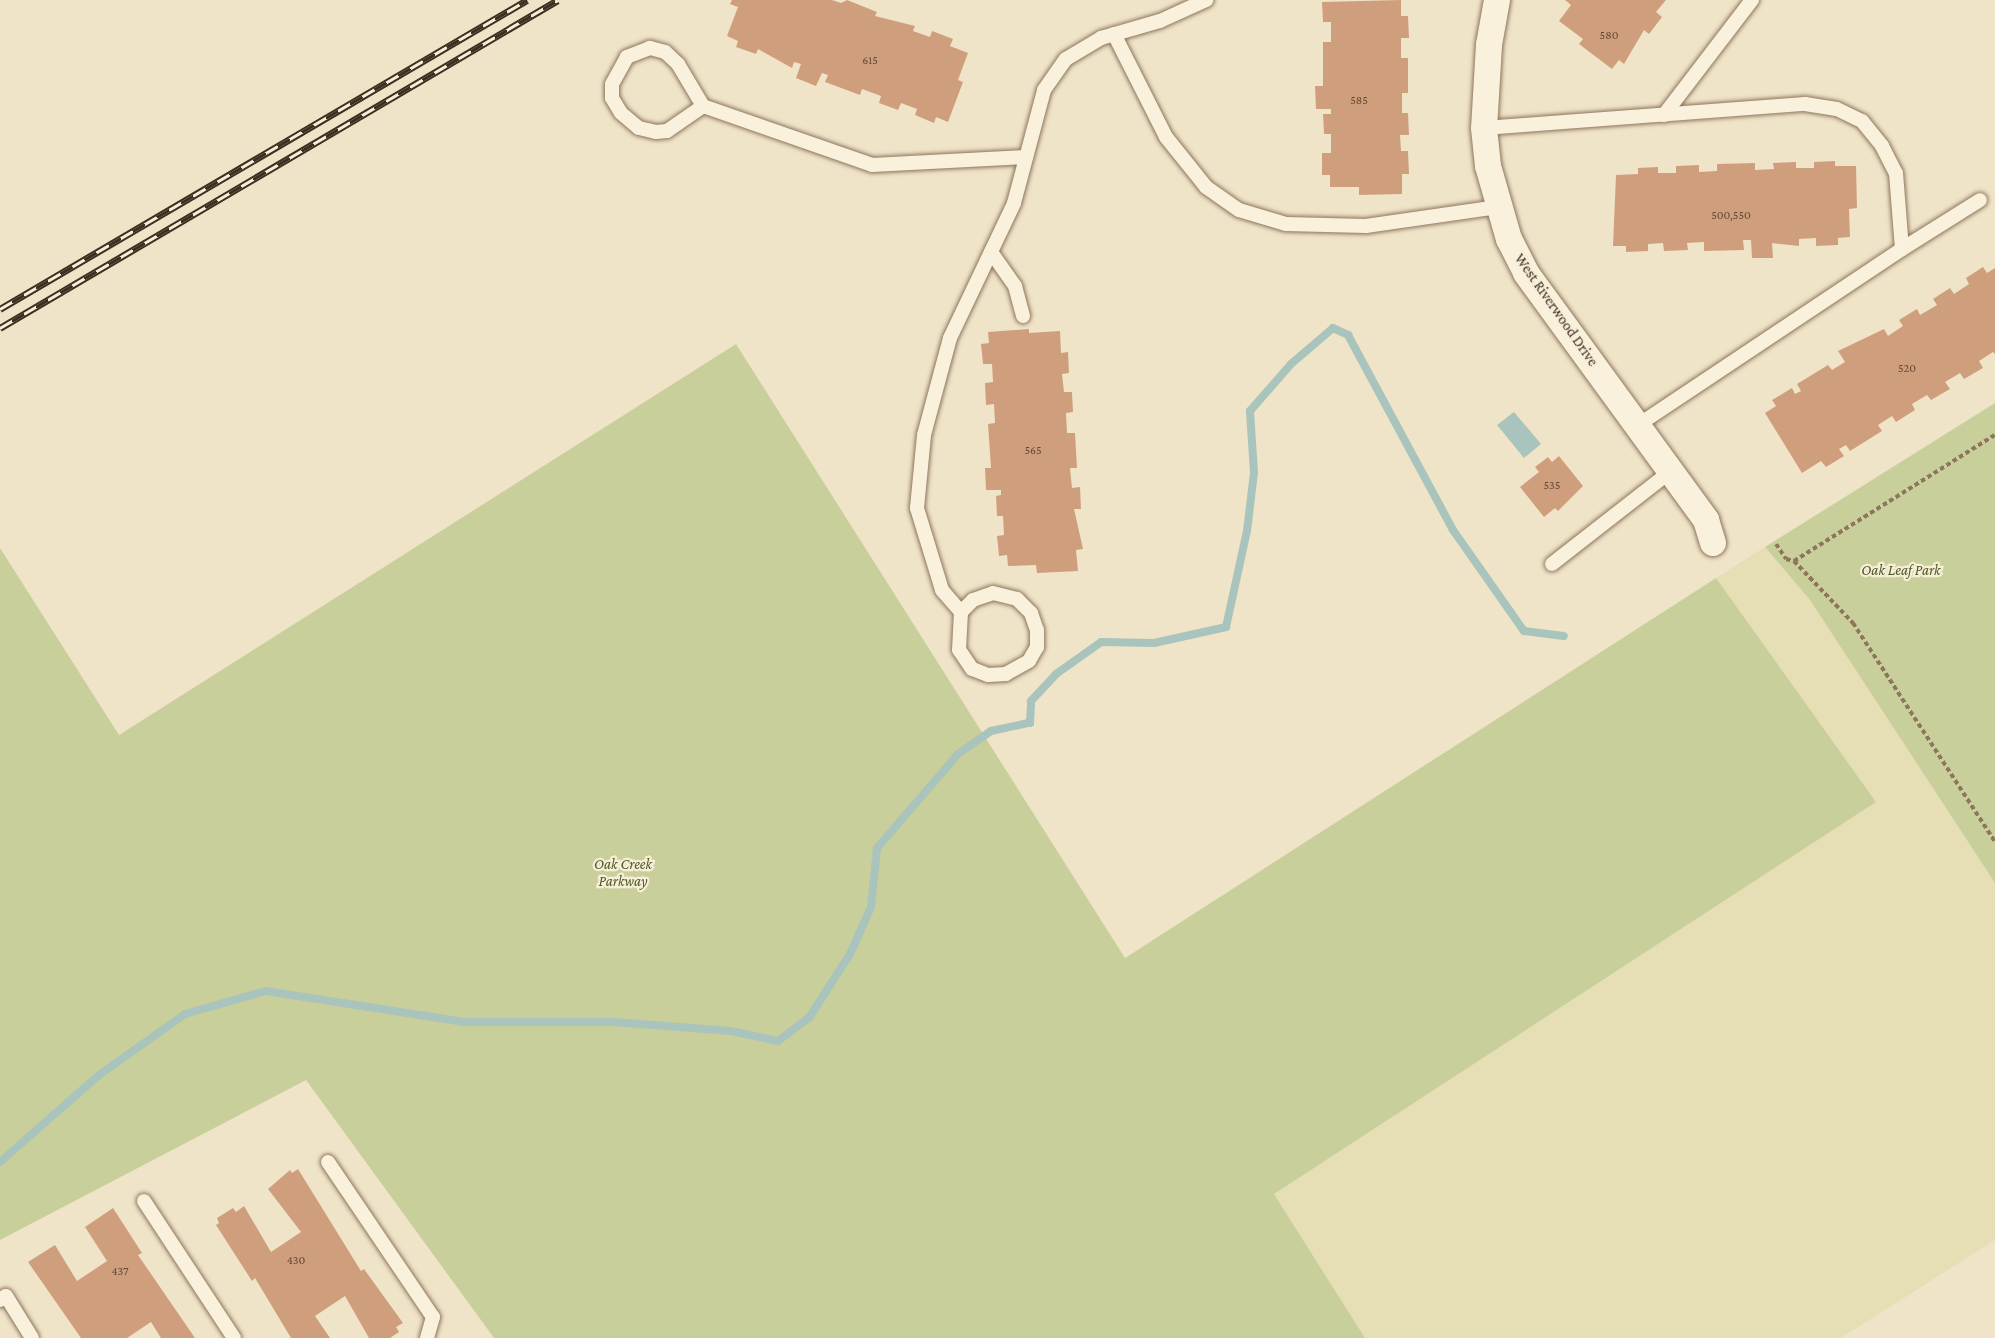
<!DOCTYPE html>
<style>
body{margin:0}
#map{position:relative;width:1995px;height:1338px;overflow:hidden;background:#f0e4c8;font-family:"Crimson Pro",serif}
div>[style]{position:absolute}
.farmland>*{inset:0;background:#e6deb5}
.green>*{inset:0;background:#c9cf9b}
.water>*{inset:0;background:#a9c4bc}
.stream>*{height:8px;margin:-4px;padding:0 4px;transform-origin:4px;border-radius:4px;background:#a9c4bc}
.building>*{inset:0;background:#cf9f7d}
.path>*{height:4px;margin-top:-2px;transform-origin:0;background:repeating-linear-gradient(90deg,#8d765c 0 4.5px,transparent 0 7.5px)}
.roads{filter:drop-shadow(0 0 2px #8d765c) drop-shadow(0 0 2px #8d765c)}
.service>*{height:14px;margin:-7px;padding:0 7px;transform-origin:7px;border-radius:7px;background:#faf1dc}
.minor>*{height:26px;margin:-13px;padding:0 13px;transform-origin:13px;border-radius:13px;background:#faf1dc}
.rail>*{height:7px;margin-top:-3.5px;transform-origin:0;background:repeating-linear-gradient(90deg,#f7eed8 0 14px,#3d2e20 0 28px);box-sizing:border-box;border-block:2px solid #3d2e20}
span{translate:-50% -50%;white-space:nowrap;text-align:center;line-height:1.15;-webkit-text-stroke:4.5px #f7eed8;paint-order:stroke}
.number-label{font-size:12px;color:#624a37}
.number-label span{-webkit-text-stroke-width:0}
.street-label{font-size:15px;color:#3d2e20}
.park-label{font-size:15px;color:#4d5a26;font-style:italic}
</style>
<div id="map">
<div class="farmland">
<i style="clip-path:polygon(1765px 547px,1810px 600px,1995px 883px,1995px 1240px,1841px 1338px,1365px 1338px,1274px 1194px,1876px 802px,1716px 578px)"></i>
</div>
<div class="green">
<i style="clip-path:polygon(736px 344px,1125px 958px,1716px 578px,1876px 802px,1274px 1194px,1365px 1338px,494px 1338px,306px 1080px,0 1240px,0 548px,119px 735px)"></i>
<i style="clip-path:polygon(1995px 403px,1995px 883px,1810px 600px,1765px 547px)"></i>
</div>
<div class="water">
<i style="clip-path:polygon(1514px 412px,1541px 444px,1524px 458px,1497px 425px)"></i>
</div>
<div class="stream">
<i style="left:0;top:1162px;width:132px;rotate:-41.3deg"></i>
<i style="left:99px;top:1075px;width:105px;rotate:-35.3deg"></i>
<i style="left:185px;top:1014px;width:84px;rotate:-15.9deg"></i>
<i style="left:266px;top:991px;width:199px;rotate:8.9deg"></i>
<i style="left:463px;top:1022px;width:151px"></i>
<i style="left:614px;top:1022px;width:117px;rotate:4.4deg"></i>
<i style="left:731px;top:1031px;width:48px;rotate:12deg"></i>
<i style="left:778px;top:1041px;width:39px;rotate:-37deg"></i>
<i style="left:809px;top:1018px;width:76px;rotate:-57.4deg"></i>
<i style="left:850px;top:954px;width:51px;rotate:-65.9deg"></i>
<i style="left:871px;top:907px;width:59px;rotate:-84.2deg"></i>
<i style="left:877px;top:848px;width:124px;rotate:-49.2deg"></i>
<i style="left:958px;top:754px;width:40px;rotate:-34.9deg"></i>
<i style="left:991px;top:731px;width:40px;rotate:-12deg"></i>
<i style="left:1030px;top:723px;width:22px;rotate:-87deg"></i>
<i style="left:1031px;top:701px;width:37px;rotate:-47deg"></i>
<i style="left:1056px;top:674px;width:55px;rotate:-35.4deg"></i>
<i style="left:1101px;top:642px;width:53px;rotate:1.1deg"></i>
<i style="left:1154px;top:643px;width:74px;rotate:-12.5deg"></i>
<i style="left:1226px;top:627px;width:98px;rotate:-77.7deg"></i>
<i style="left:1247px;top:531px;width:59px;rotate:-83.2deg"></i>
<i style="left:1254px;top:472px;width:61px;rotate:-93.8deg"></i>
<i style="left:1250px;top:411px;width:62px;rotate:-48.9deg"></i>
<i style="left:1291px;top:364px;width:55px;rotate:-40.6deg"></i>
<i style="left:1333px;top:328px;width:17px;rotate:25deg"></i>
<i style="left:1348px;top:335px;width:221px;rotate:61.7deg"></i>
<i style="left:1453px;top:530px;width:123px;rotate:54.9deg"></i>
<i style="left:1524px;top:631px;width:40px;rotate:7.1deg"></i>
</div>
<div class="building">
<i style="clip-path:polygon(732px 0,832px 0,841px 3px,847px 0,877px 12px,875px 16px,915px 26px,913px 31px,930px 37px,932px 31px,953px 39px,950px 46px,968px 53px,958px 80px,963px 82px,948px 122px,936px 117px,934px 123px,915px 115px,917px 109px,901px 103px,898px 110px,879px 103px,881px 96px,862px 89px,860px 95px,825px 82px,828px 75px,822px 73px,816px 86px,796px 78px,801px 64px,794px 62px,792px 68px,758px 49px,756px 54px,736px 47px,738px 41px,727px 36px,738px 7px,730px 4px)"></i>
<i style="clip-path:polygon(1401px 0,1401px 16px,1408px 16px,1409px 38px,1401px 38px,1401px 58px,1408px 58px,1408px 93px,1402px 93px,1402px 113px,1408px 113px,1409px 135px,1400px 135px,1401px 151px,1408px 151px,1409px 174px,1402px 174px,1402px 194px,1359px 195px,1359px 187px,1330px 187px,1330px 175px,1322px 175px,1322px 153px,1331px 153px,1331px 134px,1324px 134px,1323px 114px,1331px 114px,1331px 109px,1316px 109px,1315px 86px,1323px 86px,1323px 42px,1331px 42px,1331px 22px,1323px 22px,1322px 2px)"></i>
<i style="clip-path:polygon(1565px 0,1666px 0,1656px 12px,1662px 17px,1649px 34px,1644px 30px,1624px 64px,1619px 60px,1612px 69px,1579px 44px,1583px 39px,1559px 21px,1571px 5px)"></i>
<i style="clip-path:polygon(1835px 161px,1835px 166px,1856px 166px,1857px 208px,1849px 209px,1850px 237px,1838px 238px,1838px 245px,1816px 246px,1816px 238px,1799px 239px,1799px 246px,1772px 243px,1773px 258px,1752px 258px,1751px 240px,1743px 240px,1744px 250px,1704px 251px,1704px 242px,1687px 243px,1688px 250px,1664px 251px,1663px 243px,1648px 244px,1648px 251px,1626px 252px,1626px 246px,1613px 246px,1616px 175px,1638px 174px,1638px 168px,1658px 167px,1658px 173px,1676px 173px,1676px 166px,1699px 165px,1699px 172px,1717px 171px,1717px 164px,1755px 163px,1755px 170px,1774px 169px,1773px 163px,1796px 162px,1796px 168px,1814px 168px,1814px 162px)"></i>
<i style="clip-path:polygon(1983px 267px,1987px 273px,1995px 268px,1995px 354px,1993px 352px,1979px 361px,1983px 368px,1964px 379px,1960px 373px,1945px 382px,1950px 389px,1931px 400px,1927px 395px,1912px 404px,1915px 410px,1896px 422px,1892px 416px,1878px 425px,1882px 431px,1850px 451px,1846px 445px,1839px 449px,1844px 456px,1826px 467px,1821px 461px,1802px 473px,1765px 413px,1776px 406px,1772px 400px,1792px 388px,1795px 394px,1801px 391px,1797px 384px,1828px 365px,1832px 370px,1845px 362px,1838px 351px,1884px 329px,1888px 336px,1903px 326px,1899px 320px,1917px 309px,1920px 315px,1937px 305px,1933px 299px,1950px 288px,1954px 294px,1969px 284px,1966px 278px)"></i>
<i style="clip-path:polygon(1029px 329px,1029px 333px,1060px 331px,1061px 353px,1068px 352px,1069px 373px,1062px 374px,1064px 392px,1072px 392px,1073px 412px,1066px 413px,1067px 433px,1075px 433px,1077px 468px,1070px 468px,1072px 488px,1080px 487px,1081px 509px,1074px 509px,1083px 549px,1076px 550px,1078px 571px,1037px 573px,1036px 565px,1008px 566px,1007px 555px,999px 556px,997px 536px,1004px 535px,1003px 516px,997px 516px,996px 496px,1001px 495px,1001px 490px,986px 490px,985px 468px,991px 468px,988px 424px,995px 423px,994px 404px,986px 405px,985px 383px,993px 382px,992px 364px,983px 364px,981px 344px,989px 343px,988px 332px)"></i>
<i style="clip-path:polygon(1559px 456px,1583px 486px,1558px 511px,1555px 508px,1544px 517px,1520px 487px,1539px 472px,1535px 467px,1548px 457px,1552px 462px)"></i>
<i style="clip-path:polygon(298px 1169px,361px 1271px,364px 1269px,403px 1323px,396px 1327px,399px 1332px,390px 1338px,369px 1338px,345px 1296px,315px 1316px,330px 1338px,291px 1338px,255px 1278px,252px 1281px,216px 1225px,219px 1223px,217px 1218px,233px 1208px,236px 1212px,244px 1206px,271px 1252px,301px 1232px,268px 1189px,290px 1170px,292px 1173px)"></i>
<i style="clip-path:polygon(113px 1208px,142px 1253px,138px 1255px,195px 1338px,161px 1338px,151px 1322px,127px 1338px,81px 1338px,28px 1262px,55px 1245px,77px 1281px,107px 1261px,85px 1227px)"></i>
</div>
<div class="path">
<i style="left:1776px;top:544px;width:18px;rotate:56deg"></i>
<i style="left:1786px;top:559px;width:8px;rotate:14deg"></i>
<i style="left:1794px;top:561px;width:237px;rotate:-32.1deg"></i>
<i style="left:1794px;top:561px;width:86px;rotate:46.4deg"></i>
<i style="left:1853px;top:623px;width:261px;rotate:57deg"></i>
</div>
<div class="roads">
<div class="service">
<i style="left:1114px;top:34px;width:115px;rotate:63.2deg"></i>
<i style="left:1166px;top:137px;width:64px;rotate:51.3deg"></i>
<i style="left:1206px;top:187px;width:40px;rotate:34.9deg"></i>
<i style="left:1239px;top:210px;width:49px;rotate:16.6deg"></i>
<i style="left:1286px;top:224px;width:80px;rotate:1.4deg"></i>
<i style="left:1366px;top:226px;width:133px;rotate:-8.2deg"></i>
<i style="left:703px;top:106px;width:49px;rotate:-120.8deg"></i>
<i style="left:678px;top:64px;width:18px;rotate:-137deg"></i>
<i style="left:665px;top:52px;width:16px;rotate:-165deg"></i>
<i style="left:650px;top:48px;width:25px;rotate:159deg"></i>
<i style="left:627px;top:57px;width:31px;rotate:119deg"></i>
<i style="left:612px;top:84px;width:14px;rotate:90deg"></i>
<i style="left:612px;top:98px;width:17px;rotate:59deg"></i>
<i style="left:621px;top:113px;width:23px;rotate:40deg"></i>
<i style="left:639px;top:128px;width:17px;rotate:13deg"></i>
<i style="left:656px;top:132px;width:11px;rotate:-5deg"></i>
<i style="left:667px;top:131px;width:44px;rotate:-34.8deg"></i>
<i style="left:703px;top:106px;width:179px;rotate:19.2deg"></i>
<i style="left:872px;top:165px;width:154px;rotate:-3deg"></i>
<i style="left:1664px;top:115px;width:145px;rotate:-52.6deg"></i>
<i style="left:1484px;top:128px;width:322px;rotate:-4.3deg"></i>
<i style="left:1805px;top:104px;width:32px;rotate:9deg"></i>
<i style="left:1837px;top:109px;width:28px;rotate:26deg"></i>
<i style="left:1862px;top:121px;width:32px;rotate:51deg"></i>
<i style="left:1882px;top:146px;width:30px;rotate:63deg"></i>
<i style="left:1896px;top:173px;width:76px;rotate:85.5deg"></i>
<i style="left:1902px;top:249px;width:317px;rotate:146.3deg"></i>
<i style="left:1902px;top:249px;width:92px;rotate:-32.1deg"></i>
<i style="left:991px;top:252px;width:42px;rotate:54.8deg"></i>
<i style="left:1015px;top:286px;width:31px;rotate:75deg"></i>
<i style="left:1552px;top:564px;width:151px;rotate:-38deg"></i>
<i style="left:961px;top:612px;width:17px;rotate:-45deg"></i>
<i style="left:973px;top:600px;width:21px;rotate:-19deg"></i>
<i style="left:993px;top:593px;width:25px;rotate:14deg"></i>
<i style="left:1017px;top:599px;width:20px;rotate:45deg"></i>
<i style="left:1031px;top:613px;width:18px;rotate:71deg"></i>
<i style="left:1037px;top:630px;width:17px;rotate:90deg"></i>
<i style="left:1037px;top:647px;width:16px;rotate:120deg"></i>
<i style="left:1029px;top:661px;width:26px;rotate:151deg"></i>
<i style="left:1006px;top:674px;width:18px;rotate:177deg"></i>
<i style="left:988px;top:675px;width:17px;rotate:-159deg"></i>
<i style="left:972px;top:669px;width:23px;rotate:-124deg"></i>
<i style="left:959px;top:650px;width:38px;rotate:-87deg"></i>
<i style="left:961px;top:612px;width:29px;rotate:-131deg"></i>
<i style="left:942px;top:590px;width:86px;rotate:-107deg"></i>
<i style="left:917px;top:508px;width:73px;rotate:-84.5deg"></i>
<i style="left:924px;top:435px;width:100px;rotate:-75deg"></i>
<i style="left:950px;top:338px;width:149px;rotate:-64.6deg"></i>
<i style="left:1014px;top:203px;width:117px;rotate:-75.1deg"></i>
<i style="left:1044px;top:90px;width:38px;rotate:-55deg"></i>
<i style="left:1066px;top:59px;width:41px;rotate:-31deg"></i>
<i style="left:1101px;top:38px;width:61px;rotate:-16.1deg"></i>
<i style="left:1160px;top:21px;width:51px;rotate:-24.5deg"></i>
<i style="left:328px;top:1162px;width:187px;rotate:55.9deg"></i>
<i style="left:433px;top:1317px;width:22px;rotate:106deg"></i>
<i style="left:144px;top:1201px;width:164px;rotate:56.7deg"></i>
<i style="left:0;top:1300px;width:7px;rotate:-34deg"></i>
<i style="left:6px;top:1296px;width:49px;rotate:58.2deg"></i>
</div>
<div class="minor">
<i style="left:1497px;top:0;width:46px;rotate:100.1deg"></i>
<i style="left:1489px;top:45px;width:83px;rotate:93.4deg"></i>
<i style="left:1484px;top:128px;width:38px;rotate:84deg"></i>
<i style="left:1488px;top:166px;width:76px;rotate:74deg"></i>
<i style="left:1509px;top:239px;width:38px;rotate:63deg"></i>
<i style="left:1526px;top:273px;width:306px;rotate:53.9deg"></i>
<i style="left:1706px;top:520px;width:24px;rotate:73deg"></i>
</div>
</div>
<div class="rail">
<i style="left:0;top:309px;width:611px;rotate:-30.38deg"></i>
<i style="left:0;top:328px;width:647px;rotate:-30.45deg"></i>
</div>
<div class="number-label">
<span style="left:1609px;top:36px">580</span>
<span style="left:870px;top:61px">615</span>
<span style="left:1359px;top:101px">585</span>
<span style="left:1731px;top:216px">500,550</span>
<span style="left:1907px;top:369px">520</span>
<span style="left:1033px;top:451px">565</span>
<span style="left:1552px;top:486px">535</span>
<span style="left:296px;top:1261px">430</span>
<span style="left:120px;top:1272px">437</span>
</div>
<div class="street-label">
<span style="left:1556px;top:310px;rotate:55deg">West Riverwood Drive</span>
</div>
<div class="park-label">
<span style="left:1901px;top:571px">Oak Leaf Park</span>
<span style="left:623px;top:873px">Oak Creek<br>Parkway</span>
</div>
</div>
